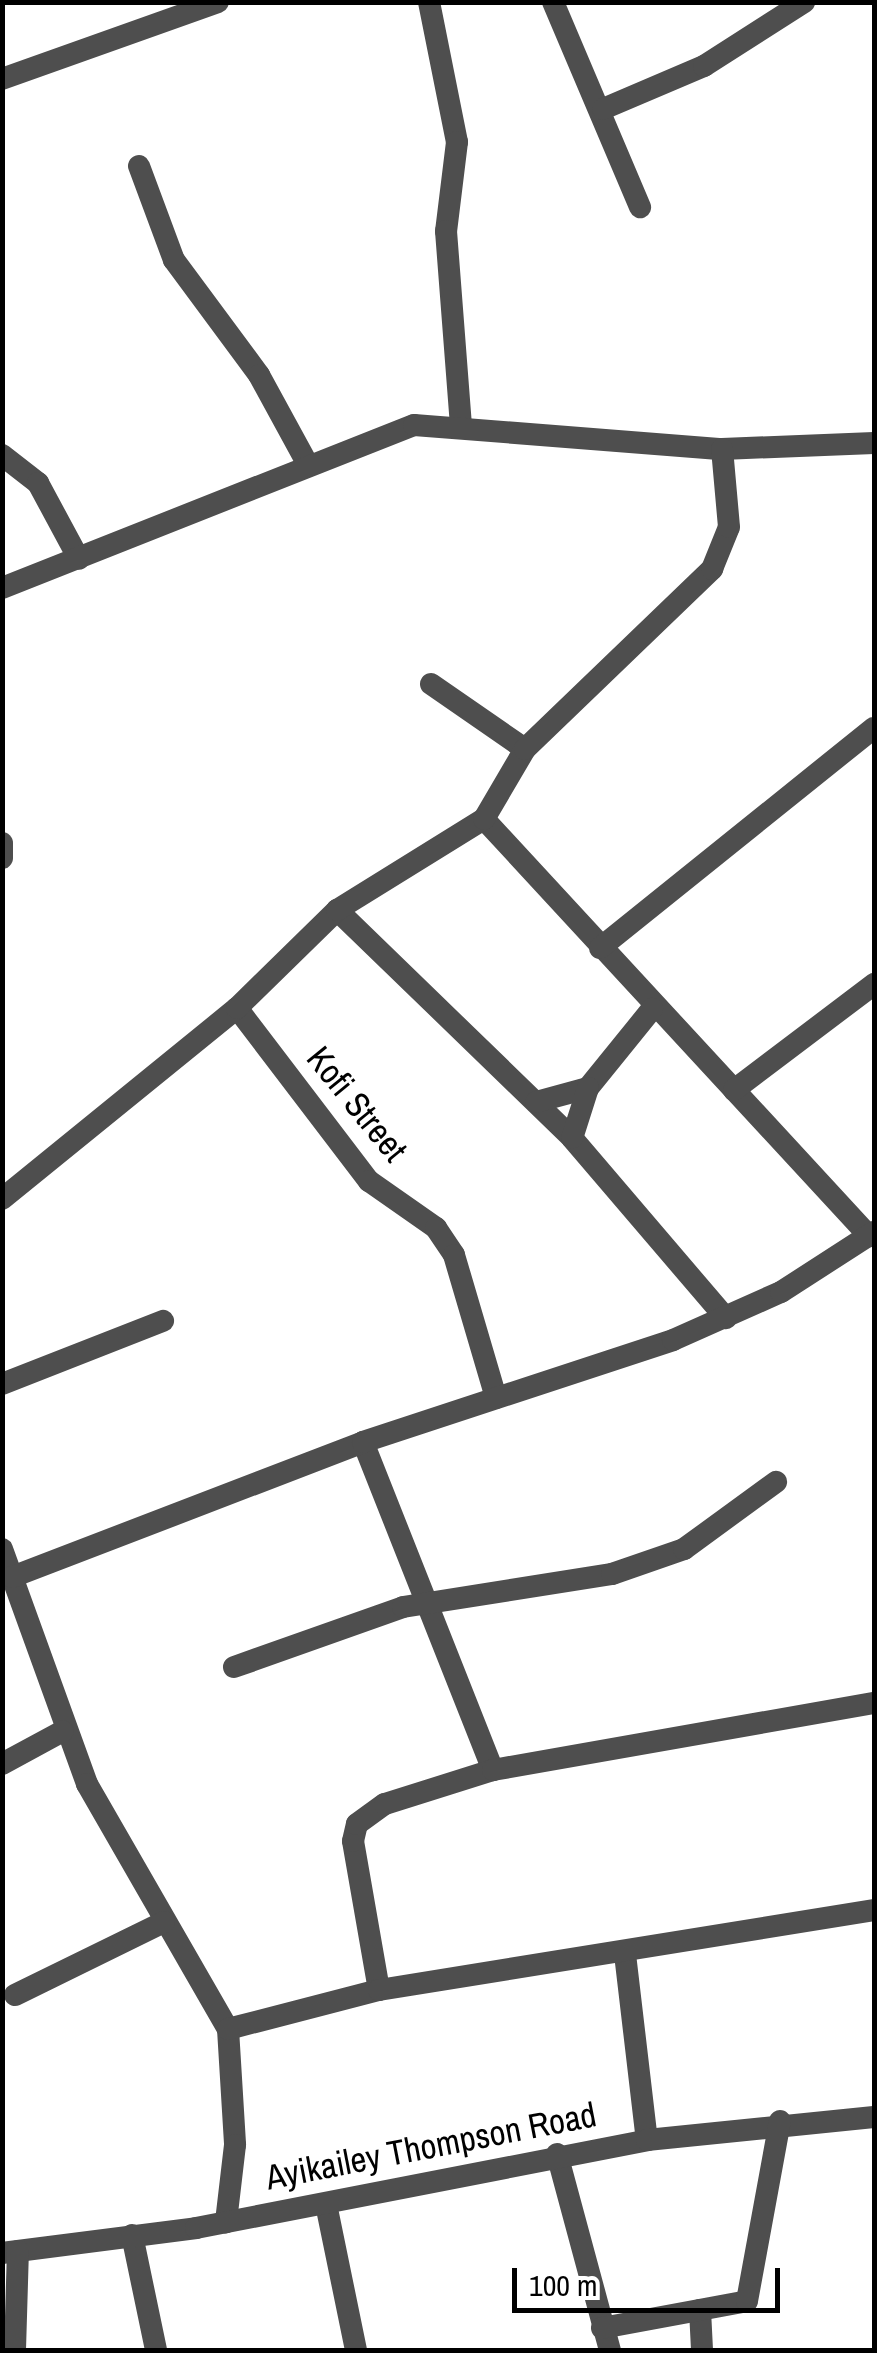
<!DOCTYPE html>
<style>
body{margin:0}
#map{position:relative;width:877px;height:2353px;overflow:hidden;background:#fff;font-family:"Archivo Narrow",sans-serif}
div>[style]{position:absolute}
.minor>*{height:22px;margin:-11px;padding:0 11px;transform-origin:11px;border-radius:11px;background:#4e4e4e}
span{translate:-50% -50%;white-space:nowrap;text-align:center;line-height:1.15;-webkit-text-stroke:8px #fff;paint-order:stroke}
.street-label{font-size:35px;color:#000}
.frame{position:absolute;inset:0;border:5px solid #000;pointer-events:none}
.scale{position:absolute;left:512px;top:2268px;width:268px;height:45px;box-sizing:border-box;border:5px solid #000;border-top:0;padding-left:12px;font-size:30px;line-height:35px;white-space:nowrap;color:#000;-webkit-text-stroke:8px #fff;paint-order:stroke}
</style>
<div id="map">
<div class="minor">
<i style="left:429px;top:2px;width:143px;rotate:78.7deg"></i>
<i style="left:457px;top:142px;width:90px;rotate:97deg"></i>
<i style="left:446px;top:231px;width:194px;rotate:85.6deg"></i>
<i style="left:553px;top:2px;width:223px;rotate:67deg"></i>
<i style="left:2px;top:79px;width:229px;rotate:-19.6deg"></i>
<i style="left:603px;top:109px;width:110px;rotate:-23.1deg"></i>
<i style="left:704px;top:66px;width:119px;rotate:-32.6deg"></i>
<i style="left:139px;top:166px;width:100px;rotate:69.6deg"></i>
<i style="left:174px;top:260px;width:143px;rotate:53.5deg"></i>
<i style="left:259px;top:375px;width:102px;rotate:61.4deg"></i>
<i style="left:2px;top:455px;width:46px;rotate:37.9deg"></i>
<i style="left:38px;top:483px;width:86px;rotate:61.7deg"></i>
<i style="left:2px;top:588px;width:443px;rotate:-21.6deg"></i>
<i style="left:414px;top:425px;width:309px;rotate:4.5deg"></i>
<i style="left:722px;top:449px;width:152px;rotate:-2.3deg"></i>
<i style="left:431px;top:684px;width:114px;rotate:34.7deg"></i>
<i style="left:484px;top:819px;width:568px;rotate:47.28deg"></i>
<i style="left:2px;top:843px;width:15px;rotate:90deg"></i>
<i style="left:337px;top:910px;width:327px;rotate:44.1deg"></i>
<i style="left:572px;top:1138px;width:237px;rotate:49.5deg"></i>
<i style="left:600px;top:948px;width:351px;rotate:-38.8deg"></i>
<i style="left:237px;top:1008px;width:218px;rotate:52.7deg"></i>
<i style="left:369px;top:1181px;width:82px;rotate:35deg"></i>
<i style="left:436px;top:1228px;width:32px;rotate:56deg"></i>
<i style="left:454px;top:1255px;width:149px;rotate:73.6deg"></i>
<i style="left:588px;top:1088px;width:102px;rotate:-51deg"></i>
<i style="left:734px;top:1090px;width:176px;rotate:-37.1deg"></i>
<i style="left:536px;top:1102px;width:54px;rotate:-15.1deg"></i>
<i style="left:588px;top:1088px;width:52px;rotate:107.7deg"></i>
<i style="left:2px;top:1199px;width:303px;rotate:-39.1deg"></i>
<i style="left:237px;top:1008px;width:140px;rotate:-44.4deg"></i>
<i style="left:337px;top:910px;width:173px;rotate:-31.8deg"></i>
<i style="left:484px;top:819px;width:81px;rotate:-59.6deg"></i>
<i style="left:525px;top:749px;width:260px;rotate:-43.9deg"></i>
<i style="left:712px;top:569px;width:45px;rotate:-68deg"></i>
<i style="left:729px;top:527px;width:78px;rotate:-95.1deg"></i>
<i style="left:2px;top:1384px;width:173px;rotate:-21.4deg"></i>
<i style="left:363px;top:1442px;width:353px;rotate:68.4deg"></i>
<i style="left:2px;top:1549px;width:250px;rotate:70.1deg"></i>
<i style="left:87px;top:1784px;width:283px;rotate:60.1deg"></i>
<i style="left:228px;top:2029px;width:116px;rotate:86.5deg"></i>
<i style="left:235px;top:2145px;width:78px;rotate:96.7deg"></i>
<i style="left:12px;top:1577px;width:376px;rotate:-21deg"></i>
<i style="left:363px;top:1442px;width:326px;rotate:-18.2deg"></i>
<i style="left:673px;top:1340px;width:118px;rotate:-24deg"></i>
<i style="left:781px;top:1292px;width:111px;rotate:-32.8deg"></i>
<i style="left:234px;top:1667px;width:179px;rotate:-19.5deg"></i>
<i style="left:403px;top:1607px;width:212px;rotate:-9deg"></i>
<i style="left:612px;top:1574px;width:76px;rotate:-19.1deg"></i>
<i style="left:684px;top:1549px;width:114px;rotate:-36.1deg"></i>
<i style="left:2px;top:1764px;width:69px;rotate:-28.4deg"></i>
<i style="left:625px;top:1954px;width:187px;rotate:83.3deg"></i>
<i style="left:379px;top:1990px;width:151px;rotate:-99.9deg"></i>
<i style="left:353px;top:1841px;width:17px;rotate:-77deg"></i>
<i style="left:357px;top:1824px;width:34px;rotate:-36deg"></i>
<i style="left:385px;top:1804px;width:113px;rotate:-17.5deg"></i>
<i style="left:493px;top:1770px;width:387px;rotate:-10deg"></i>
<i style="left:15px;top:1995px;width:166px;rotate:-26.1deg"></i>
<i style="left:228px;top:2029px;width:156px;rotate:-14.5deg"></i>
<i style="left:379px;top:1990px;width:501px;rotate:-9.18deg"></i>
<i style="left:557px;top:2154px;width:203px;rotate:74.9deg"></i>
<i style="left:326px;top:2204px;width:149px;rotate:78.4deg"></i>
<i style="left:132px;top:2235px;width:117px;rotate:78.2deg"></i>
<i style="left:2px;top:2253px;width:196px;rotate:-7.3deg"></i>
<i style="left:196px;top:2228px;width:460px;rotate:-11deg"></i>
<i style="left:647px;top:2140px;width:228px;rotate:-5.8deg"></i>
<i style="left:700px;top:2310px;width:40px;rotate:87.1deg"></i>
<i style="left:602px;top:2328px;width:147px;rotate:-10.5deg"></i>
<i style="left:747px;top:2301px;width:183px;rotate:-79.6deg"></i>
<i style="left:15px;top:2350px;width:99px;rotate:-88.3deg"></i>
</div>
<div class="street-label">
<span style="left:357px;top:1104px;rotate:51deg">Kofi Street</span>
<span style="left:431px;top:2146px;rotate:-11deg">Ayikailey Thompson Road</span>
</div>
<div class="frame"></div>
<div class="scale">100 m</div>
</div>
